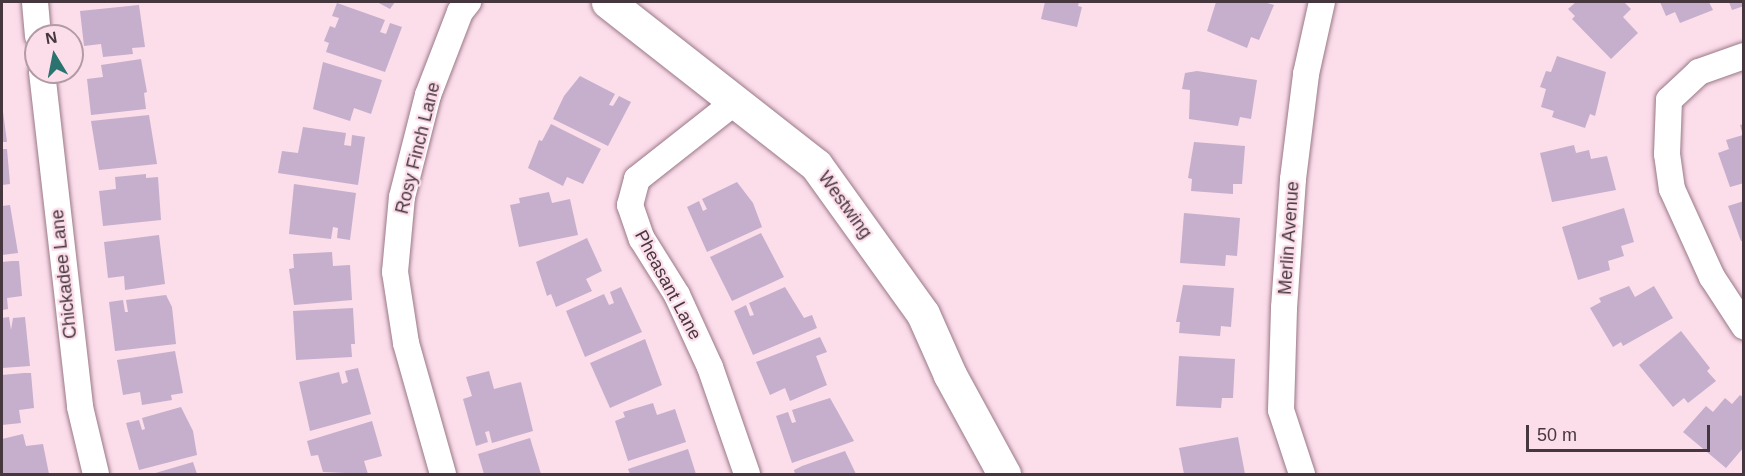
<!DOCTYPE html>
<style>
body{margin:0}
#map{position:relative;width:1745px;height:476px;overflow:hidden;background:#fcddea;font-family:Arial,sans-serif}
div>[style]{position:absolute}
.building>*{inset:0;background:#c5afcc}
.roads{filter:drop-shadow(0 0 2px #9a7887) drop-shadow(0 0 2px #9a7887)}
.street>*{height:26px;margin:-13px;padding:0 13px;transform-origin:13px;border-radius:13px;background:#fff}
.secondary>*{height:33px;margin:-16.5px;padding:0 16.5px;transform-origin:16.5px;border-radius:16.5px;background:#fff}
span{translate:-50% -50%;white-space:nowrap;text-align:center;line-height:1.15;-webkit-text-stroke:4.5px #fcddea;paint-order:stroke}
.street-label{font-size:18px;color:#46373e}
.frame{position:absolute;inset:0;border:3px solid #46373e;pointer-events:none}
.north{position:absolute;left:24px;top:24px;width:60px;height:60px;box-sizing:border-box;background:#fcddea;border:2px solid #b39ba5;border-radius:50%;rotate:350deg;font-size:16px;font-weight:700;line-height:24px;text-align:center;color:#46373e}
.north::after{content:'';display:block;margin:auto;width:21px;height:27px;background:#2a736e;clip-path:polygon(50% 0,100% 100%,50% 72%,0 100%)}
.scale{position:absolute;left:1526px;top:425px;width:184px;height:27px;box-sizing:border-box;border:3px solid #46373e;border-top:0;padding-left:8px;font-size:18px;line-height:21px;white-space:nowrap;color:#46373e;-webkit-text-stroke:4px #fcddea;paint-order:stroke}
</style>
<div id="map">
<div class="building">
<i style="clip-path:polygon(377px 2px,395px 2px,390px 9px)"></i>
<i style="clip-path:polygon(1045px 2px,1079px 2px,1078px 6px,1082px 7px,1077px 27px,1041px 19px)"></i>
<i style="clip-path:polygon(1216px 2px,1264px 2px,1274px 5px,1259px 40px,1251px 37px,1247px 48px,1207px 31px)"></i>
<i style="clip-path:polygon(1576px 2px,1624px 2px,1631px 9px,1623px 17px,1638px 33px,1611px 59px,1572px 19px,1575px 16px,1568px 9px)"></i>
<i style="clip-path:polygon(1660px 2px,1709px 2px,1713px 10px,1680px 23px,1675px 12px,1666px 16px)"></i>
<i style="clip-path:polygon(1729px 2px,1744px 2px,1744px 6px,1732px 10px)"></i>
<i style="clip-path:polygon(337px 3px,385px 20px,380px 32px,386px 34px,390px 23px,402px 27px,385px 72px,326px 52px,329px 43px,324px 41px,330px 26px,335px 28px,339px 18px,332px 16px)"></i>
<i style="clip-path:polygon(139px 5px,145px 47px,132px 48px,133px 54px,103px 57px,101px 44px,84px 46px,80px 11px)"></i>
<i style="clip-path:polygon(1557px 56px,1606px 72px,1595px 116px,1590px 114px,1585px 128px,1552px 117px,1554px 111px,1541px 107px,1546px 89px,1540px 87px,1546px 71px,1551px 72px)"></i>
<i style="clip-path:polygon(141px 59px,147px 92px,144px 93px,146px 109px,91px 115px,87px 79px,103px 77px,101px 65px)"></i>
<i style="clip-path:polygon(323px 62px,382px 80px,371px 114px,354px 108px,350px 121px,313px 109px)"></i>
<i style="clip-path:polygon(1197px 71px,1257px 80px,1251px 119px,1240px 117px,1238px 126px,1189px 119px,1190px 90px,1182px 89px,1185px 73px)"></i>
<i style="clip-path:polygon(580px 76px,615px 94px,609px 105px,613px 106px,619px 96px,631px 102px,608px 146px,553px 119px,564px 96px)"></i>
<i style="clip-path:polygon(2px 104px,7px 142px,2px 142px)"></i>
<i style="clip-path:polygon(149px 115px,157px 164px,99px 170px,91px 121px)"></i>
<i style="clip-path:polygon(551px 124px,601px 149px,583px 184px,567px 177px,563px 186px,528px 168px,539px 140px,542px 141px)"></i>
<i style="clip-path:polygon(1744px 124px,1744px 183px,1730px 187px,1718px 153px,1729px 149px,1726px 140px,1743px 135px,1740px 125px)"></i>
<i style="clip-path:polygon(303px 127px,346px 133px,344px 145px,351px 146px,352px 135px,365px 137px,358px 185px,278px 173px,282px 151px,298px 153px)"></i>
<i style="clip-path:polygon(1194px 142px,1245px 146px,1242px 184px,1233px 184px,1233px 194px,1191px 191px,1192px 179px,1188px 178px)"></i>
<i style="clip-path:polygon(1574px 145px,1576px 153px,1589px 150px,1591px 159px,1607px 156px,1616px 190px,1552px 202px,1540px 153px)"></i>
<i style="clip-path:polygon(2px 149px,7px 149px,10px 184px,2px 185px)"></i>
<i style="clip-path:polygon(146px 174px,146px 178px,158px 177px,161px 220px,103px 226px,99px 191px,116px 189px,115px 177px)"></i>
<i style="clip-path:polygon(737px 182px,753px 203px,762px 227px,707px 252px,687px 207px,699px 201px,703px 211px,707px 209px,702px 199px)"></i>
<i style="clip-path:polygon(294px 184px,356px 193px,350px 240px,337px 238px,338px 228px,333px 227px,331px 239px,289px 234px)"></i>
<i style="clip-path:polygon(549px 192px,552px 203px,570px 199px,578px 235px,519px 247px,510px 205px,520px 203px,519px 198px)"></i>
<i style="clip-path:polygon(1744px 201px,1744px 240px,1741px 241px,1728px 206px)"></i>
<i style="clip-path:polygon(10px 205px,18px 253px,2px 255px,2px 206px)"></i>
<i style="clip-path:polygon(1624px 208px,1634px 242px,1621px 246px,1624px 256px,1608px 261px,1610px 270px,1578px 280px,1562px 227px)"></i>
<i style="clip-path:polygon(1184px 213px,1240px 218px,1237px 256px,1226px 255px,1225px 266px,1180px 263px)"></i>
<i style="clip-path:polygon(761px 233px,784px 277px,732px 301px,710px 257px)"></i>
<i style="clip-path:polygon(159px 235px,165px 284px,125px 290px,124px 276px,108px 278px,104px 242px)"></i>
<i style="clip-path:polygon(587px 238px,602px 271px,586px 279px,592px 291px,556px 307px,551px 294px,547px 296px,536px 262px)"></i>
<i style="clip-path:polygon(332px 252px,333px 266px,350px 265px,352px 300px,294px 305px,289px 269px,294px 268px,293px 254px)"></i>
<i style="clip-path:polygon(12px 261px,19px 261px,22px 296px,7px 298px,8px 309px,2px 310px,2px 262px)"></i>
<i style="clip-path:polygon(1183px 285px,1234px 288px,1231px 327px,1221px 326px,1220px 336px,1179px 333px,1180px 322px,1176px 322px)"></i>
<i style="clip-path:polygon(1629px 286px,1635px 297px,1654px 286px,1673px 318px,1623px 346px,1621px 342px,1613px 347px,1590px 308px,1601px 302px,1599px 298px)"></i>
<i style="clip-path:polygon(621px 287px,642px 332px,585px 357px,566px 311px,604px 294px,609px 305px,614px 303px,610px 292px)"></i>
<i style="clip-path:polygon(785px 287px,804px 318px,812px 315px,817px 328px,753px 355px,734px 311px,746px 305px,750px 316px,754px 315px,749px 303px)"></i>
<i style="clip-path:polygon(166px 295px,172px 307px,176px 344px,115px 351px,109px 302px,123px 300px,125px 312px,128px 312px,126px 300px)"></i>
<i style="clip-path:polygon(353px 308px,355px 344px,351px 344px,352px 357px,296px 360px,293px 311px)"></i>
<i style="clip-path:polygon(9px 317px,11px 330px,13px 318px,25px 317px,30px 366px,2px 368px,2px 318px)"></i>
<i style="clip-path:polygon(1681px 331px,1710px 368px,1707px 371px,1716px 381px,1688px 403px,1684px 398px,1673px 407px,1639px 365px)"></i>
<i style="clip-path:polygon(820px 337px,827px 352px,816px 356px,827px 385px,790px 401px,785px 388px,770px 395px,756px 362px)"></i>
<i style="clip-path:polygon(645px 339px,662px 385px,610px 408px,590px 363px)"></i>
<i style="clip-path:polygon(175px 351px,183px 393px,171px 395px,172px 400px,142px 405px,140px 392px,123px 395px,117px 360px)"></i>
<i style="clip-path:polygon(1179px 356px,1235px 359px,1233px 398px,1222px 398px,1221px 408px,1176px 406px)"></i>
<i style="clip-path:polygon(358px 368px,371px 414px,310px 431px,299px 382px,339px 372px,342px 384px,348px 382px,345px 371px)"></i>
<i style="clip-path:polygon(489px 371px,494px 389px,521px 382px,533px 431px,492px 443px,489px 431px,485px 432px,488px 442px,476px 446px,463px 399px,472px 396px,466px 377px)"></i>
<i style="clip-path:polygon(24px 373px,31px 373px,34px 408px,19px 410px,21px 423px,2px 425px,2px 375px)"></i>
<i style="clip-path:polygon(1740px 395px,1744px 398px,1744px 447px,1726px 468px,1683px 432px,1706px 406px,1713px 412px,1725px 398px,1732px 404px)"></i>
<i style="clip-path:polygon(830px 398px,854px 441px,792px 463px,776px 416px,788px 412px,792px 423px,796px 422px,792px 410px)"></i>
<i style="clip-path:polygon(653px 403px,657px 415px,675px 409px,686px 442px,628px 461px,615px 421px,625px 417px,623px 412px)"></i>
<i style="clip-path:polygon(181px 407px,193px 431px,197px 455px,139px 470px,126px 423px,139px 420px,142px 430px,145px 429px,142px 418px)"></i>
<i style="clip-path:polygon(372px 421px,382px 456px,364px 461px,368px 474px,323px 472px,318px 455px,311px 456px,307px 441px)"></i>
<i style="clip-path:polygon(23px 434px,26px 446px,43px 444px,49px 474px,2px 474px,2px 439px)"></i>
<i style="clip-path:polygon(1238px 437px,1245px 474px,1184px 474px,1179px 448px)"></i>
<i style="clip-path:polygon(530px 438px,541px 474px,484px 474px,478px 454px)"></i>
<i style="clip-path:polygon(688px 449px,696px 474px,630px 474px,628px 469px)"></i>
<i style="clip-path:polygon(845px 451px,856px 474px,795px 474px,794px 470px,802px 466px)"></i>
<i style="clip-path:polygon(193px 462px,197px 474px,152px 474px)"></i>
</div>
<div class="roads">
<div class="street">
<i style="left:35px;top:2px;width:34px;rotate:85deg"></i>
<i style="left:1744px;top:56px;width:48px;rotate:160.4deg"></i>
<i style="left:1699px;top:72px;width:41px;rotate:137deg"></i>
<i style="left:1669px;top:100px;width:54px;rotate:92.1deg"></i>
<i style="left:1667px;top:154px;width:35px;rotate:82deg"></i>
<i style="left:1672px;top:189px;width:97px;rotate:65.6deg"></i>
<i style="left:1712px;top:277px;width:59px;rotate:56.9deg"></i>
<i style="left:42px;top:72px;width:337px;rotate:83.5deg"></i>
<i style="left:80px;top:407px;width:69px;rotate:76.6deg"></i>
<i style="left:736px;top:101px;width:126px;rotate:141.8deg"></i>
<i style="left:637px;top:179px;width:27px;rotate:105deg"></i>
<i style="left:630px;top:205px;width:36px;rotate:71deg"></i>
<i style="left:642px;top:239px;width:66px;rotate:58deg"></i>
<i style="left:677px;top:295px;width:79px;rotate:65.4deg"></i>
<i style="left:710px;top:367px;width:113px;rotate:70.9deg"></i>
<i style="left:443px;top:474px;width:136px;rotate:-105.8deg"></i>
<i style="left:406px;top:343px;width:72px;rotate:-98.8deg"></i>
<i style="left:395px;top:272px;width:75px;rotate:-84.7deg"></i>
<i style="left:402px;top:197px;width:105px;rotate:-75.7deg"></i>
<i style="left:428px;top:95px;width:89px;rotate:-68.9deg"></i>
<i style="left:460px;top:12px;width:13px;rotate:-51deg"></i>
<i style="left:1302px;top:474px;width:67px;rotate:-108.2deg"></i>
<i style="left:1281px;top:410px;width:102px;rotate:-88.3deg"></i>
<i style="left:1284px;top:308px;width:129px;rotate:-86deg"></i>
<i style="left:1293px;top:179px;width:106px;rotate:-82.9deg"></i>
<i style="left:1306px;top:74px;width:74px;rotate:-77.5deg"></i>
</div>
<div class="secondary">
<i style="left:608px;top:2px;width:264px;rotate:38.1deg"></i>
<i style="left:816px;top:165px;width:183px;rotate:54.3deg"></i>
<i style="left:923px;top:314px;width:67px;rotate:66.1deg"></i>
<i style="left:950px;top:375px;width:113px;rotate:61.4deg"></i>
</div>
</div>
<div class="street-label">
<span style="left:418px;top:148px;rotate:-76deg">Rosy Finch Lane</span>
<span style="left:845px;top:205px;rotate:54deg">Westwing</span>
<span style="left:1289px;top:238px;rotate:-86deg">Merlin Avenue</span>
<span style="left:64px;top:274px;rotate:-96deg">Chickadee Lane</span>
<span style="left:668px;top:285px;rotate:62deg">Pheasant Lane</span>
</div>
<div class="frame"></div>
<div class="north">N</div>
<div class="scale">50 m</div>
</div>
